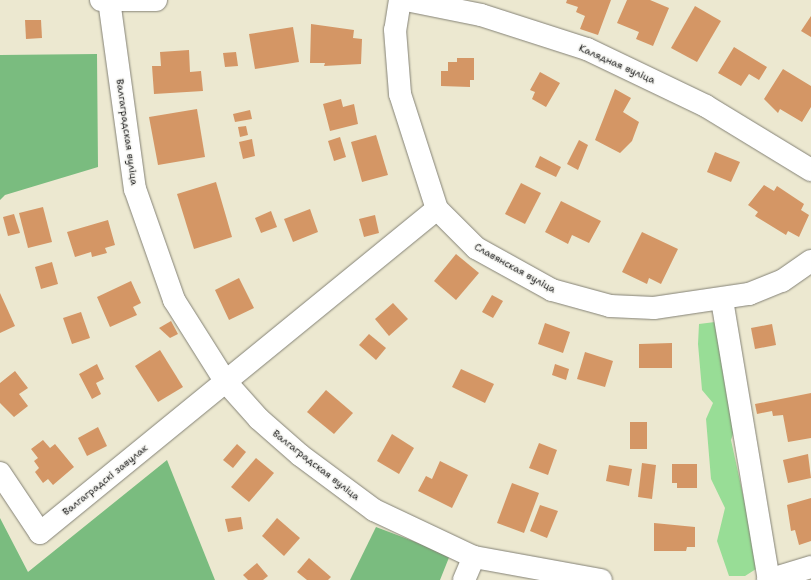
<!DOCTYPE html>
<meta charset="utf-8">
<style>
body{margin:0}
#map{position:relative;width:811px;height:580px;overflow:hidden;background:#ece8d0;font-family:"Shantell Sans",sans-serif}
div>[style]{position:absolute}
.green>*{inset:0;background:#98dd96}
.forest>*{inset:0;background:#7abc7f}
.building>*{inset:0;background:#d49665}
.roads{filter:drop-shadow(0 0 1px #848276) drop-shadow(0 0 1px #848276)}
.minor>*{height:22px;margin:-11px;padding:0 11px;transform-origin:11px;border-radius:11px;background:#fff}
span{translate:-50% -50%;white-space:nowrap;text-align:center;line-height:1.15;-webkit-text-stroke:3px #f6f6f2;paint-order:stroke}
.street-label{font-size:10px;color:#1c1c1c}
</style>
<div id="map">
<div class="green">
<i style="clip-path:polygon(715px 322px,736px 425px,731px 440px,756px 554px,756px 569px,745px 576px,729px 576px,717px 541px,725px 508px,711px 479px,706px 419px,713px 403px,702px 390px,698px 344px,699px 324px)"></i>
</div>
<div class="forest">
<i style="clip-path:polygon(97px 54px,98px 167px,5px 195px,0 200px,0 55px)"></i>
<i style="clip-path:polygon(167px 460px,215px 580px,0 580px,0 518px,28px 572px)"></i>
<i style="clip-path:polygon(376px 527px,450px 555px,440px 580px,350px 580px)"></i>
</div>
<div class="building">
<i style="clip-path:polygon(567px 0,611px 0,598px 35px,580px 29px,585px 16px,576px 12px,578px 7px,566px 3px)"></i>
<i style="clip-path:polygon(627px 0,650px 0,669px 8px,653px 46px,636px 39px,639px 32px,617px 23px)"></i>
<i style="clip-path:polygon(695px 6px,721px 21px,697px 62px,671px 48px)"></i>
<i style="clip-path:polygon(811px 16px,811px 37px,801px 31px)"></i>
<i style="clip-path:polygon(25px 20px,41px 20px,42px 38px,26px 39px)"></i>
<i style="clip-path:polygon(311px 24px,354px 30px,353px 38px,362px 39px,361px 64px,324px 66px,325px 63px,310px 63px)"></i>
<i style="clip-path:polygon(293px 27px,299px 62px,255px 69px,249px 34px)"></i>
<i style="clip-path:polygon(734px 47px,767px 67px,759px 80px,749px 74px,741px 86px,718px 73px)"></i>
<i style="clip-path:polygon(189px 50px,190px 72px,201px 71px,203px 91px,154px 94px,152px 66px,161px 66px,160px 52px)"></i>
<i style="clip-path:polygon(236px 52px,238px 66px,225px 67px,223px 53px)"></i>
<i style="clip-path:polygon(457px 58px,474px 58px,474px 80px,470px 80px,470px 87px,441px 86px,441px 71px,448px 71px,448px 62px,457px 62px)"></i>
<i style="clip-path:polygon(783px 69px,811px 86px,811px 107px,802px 122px,780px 109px,778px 113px,764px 99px)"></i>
<i style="clip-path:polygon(540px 72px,560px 83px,546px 107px,532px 99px,535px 92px,530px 90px)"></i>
<i style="clip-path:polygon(615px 89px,631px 98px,623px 112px,639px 122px,632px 141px,620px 153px,595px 140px)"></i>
<i style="clip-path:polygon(341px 99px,343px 107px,354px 104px,358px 124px,330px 131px,323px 104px)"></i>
<i style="clip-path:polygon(197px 109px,205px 157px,158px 165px,149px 117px)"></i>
<i style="clip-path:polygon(250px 110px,252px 119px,235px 122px,233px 114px)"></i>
<i style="clip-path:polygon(246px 126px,248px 135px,240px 137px,238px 127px)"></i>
<i style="clip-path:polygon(376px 135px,388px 175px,362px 182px,351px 142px)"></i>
<i style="clip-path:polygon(340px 137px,346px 157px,334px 161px,328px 141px)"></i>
<i style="clip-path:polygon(252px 139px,255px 156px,243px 159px,239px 142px)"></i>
<i style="clip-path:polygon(579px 140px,588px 145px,578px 170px,567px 164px)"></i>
<i style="clip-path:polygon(715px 152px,740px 162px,731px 182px,707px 172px)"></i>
<i style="clip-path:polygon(540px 156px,561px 167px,556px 177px,535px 167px)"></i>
<i style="clip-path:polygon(216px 182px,232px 237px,194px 249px,177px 194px)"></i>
<i style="clip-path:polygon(521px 183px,541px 193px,525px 224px,505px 214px)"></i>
<i style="clip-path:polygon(764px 185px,774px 191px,777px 186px,804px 204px,801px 210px,809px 215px,799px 237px,788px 231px,786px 235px,755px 216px,758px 212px,748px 205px)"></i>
<i style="clip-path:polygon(561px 201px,601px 221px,589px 243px,572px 235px,568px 244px,545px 232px)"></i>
<i style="clip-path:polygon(43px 207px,52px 242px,28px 248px,19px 213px)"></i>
<i style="clip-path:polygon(310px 209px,318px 232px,293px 242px,284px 219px)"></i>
<i style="clip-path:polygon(271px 211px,277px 227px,261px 233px,255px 218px)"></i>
<i style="clip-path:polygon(14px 214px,20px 233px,8px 236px,3px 217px)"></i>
<i style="clip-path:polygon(375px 215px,379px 233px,364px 237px,359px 219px)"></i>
<i style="clip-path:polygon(108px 220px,115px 245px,105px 248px,107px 253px,92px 257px,91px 252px,75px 257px,67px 232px)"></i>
<i style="clip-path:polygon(642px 232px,678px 249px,661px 284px,649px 278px,647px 284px,622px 272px)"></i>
<i style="clip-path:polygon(456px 254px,479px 273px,456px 300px,434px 281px)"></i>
<i style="clip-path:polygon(52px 262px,58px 284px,41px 289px,35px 267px)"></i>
<i style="clip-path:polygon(239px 278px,254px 308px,229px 320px,215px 290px)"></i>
<i style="clip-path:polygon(131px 281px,141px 303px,133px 307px,137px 315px,110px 327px,97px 297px)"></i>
<i style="clip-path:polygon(0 293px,15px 326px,0 333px)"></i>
<i style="clip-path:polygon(492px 295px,503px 301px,493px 318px,482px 312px)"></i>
<i style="clip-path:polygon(393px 303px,408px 319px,389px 336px,375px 319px)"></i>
<i style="clip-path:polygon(81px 312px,90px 338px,72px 344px,63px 318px)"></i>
<i style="clip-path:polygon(171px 321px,178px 334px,170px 338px,159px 328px)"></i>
<i style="clip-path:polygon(545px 323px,570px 332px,563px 353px,538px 344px)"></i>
<i style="clip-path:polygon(772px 324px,776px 345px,755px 349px,751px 328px)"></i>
<i style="clip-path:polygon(369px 334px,386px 348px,376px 360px,359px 345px)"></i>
<i style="clip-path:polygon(672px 343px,672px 368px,639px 368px,639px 344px)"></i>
<i style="clip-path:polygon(160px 350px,183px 387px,158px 402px,135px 366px)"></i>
<i style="clip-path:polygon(585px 352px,613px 361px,605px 387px,577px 379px)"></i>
<i style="clip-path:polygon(97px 364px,104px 379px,96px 383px,101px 394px,92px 399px,79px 374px)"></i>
<i style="clip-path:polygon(555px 364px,569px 369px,566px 380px,552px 375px)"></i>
<i style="clip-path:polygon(461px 369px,494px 384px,485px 403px,452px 387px)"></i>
<i style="clip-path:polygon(15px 371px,28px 388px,19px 394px,28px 406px,14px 417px,0 403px,0 383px)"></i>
<i style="clip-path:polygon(326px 390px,353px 413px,334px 434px,307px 412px)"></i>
<i style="clip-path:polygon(811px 393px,811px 438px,788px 442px,783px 415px,773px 416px,772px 411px,757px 414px,755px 404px)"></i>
<i style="clip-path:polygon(630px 422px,647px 422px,647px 449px,630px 449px)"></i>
<i style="clip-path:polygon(98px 427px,107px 446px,87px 456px,78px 438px)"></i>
<i style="clip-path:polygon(392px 434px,414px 448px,399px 474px,377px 461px)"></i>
<i style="clip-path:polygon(43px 440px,50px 448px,55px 444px,74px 467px,53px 485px,48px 479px,43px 483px,35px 472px,39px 468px,34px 461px,38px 458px,31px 449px)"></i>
<i style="clip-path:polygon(539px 443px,557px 450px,548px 475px,529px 468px)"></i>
<i style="clip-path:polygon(237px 444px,246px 452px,233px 468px,223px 460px)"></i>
<i style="clip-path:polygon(808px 454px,811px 478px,788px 483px,783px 460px)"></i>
<i style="clip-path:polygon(256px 458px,274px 473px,249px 502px,231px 487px)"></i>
<i style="clip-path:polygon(440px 461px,468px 475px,452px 508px,418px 491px,426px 476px,432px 479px)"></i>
<i style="clip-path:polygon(642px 463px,656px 465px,652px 499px,638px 497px)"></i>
<i style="clip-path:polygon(672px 464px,697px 464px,697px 488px,677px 488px,677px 483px,672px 483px)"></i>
<i style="clip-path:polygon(609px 465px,632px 469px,629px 486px,606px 481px)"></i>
<i style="clip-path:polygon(512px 483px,539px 493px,524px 533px,497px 523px)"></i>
<i style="clip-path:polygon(811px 498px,811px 541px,799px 545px,795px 530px,791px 531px,787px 505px)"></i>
<i style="clip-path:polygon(540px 505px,558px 511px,547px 538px,530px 531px)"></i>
<i style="clip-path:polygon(241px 517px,243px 529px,228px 532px,225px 519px)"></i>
<i style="clip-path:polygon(277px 518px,300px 538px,284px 556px,262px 536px)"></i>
<i style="clip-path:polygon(654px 523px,695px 527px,695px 547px,687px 547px,686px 551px,654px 551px)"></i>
<i style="clip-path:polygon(309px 558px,331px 577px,328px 580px,307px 580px,297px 572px)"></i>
<i style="clip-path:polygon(257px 563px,268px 576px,263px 580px,248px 580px,243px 575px)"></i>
</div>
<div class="roads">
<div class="minor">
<i style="left:101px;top:0;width:55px"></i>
<i style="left:109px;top:0;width:191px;rotate:82.2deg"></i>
<i style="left:135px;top:189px;width:118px;rotate:70.6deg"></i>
<i style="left:174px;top:300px;width:96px;rotate:57.8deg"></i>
<i style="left:225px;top:381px;width:51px;rotate:48.2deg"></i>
<i style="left:259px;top:419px;width:55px;rotate:41.3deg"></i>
<i style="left:300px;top:455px;width:92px;rotate:36.6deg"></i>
<i style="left:374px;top:510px;width:110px;rotate:25.2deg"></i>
<i style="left:474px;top:557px;width:129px;rotate:10.3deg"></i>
<i style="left:400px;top:0;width:30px;rotate:99deg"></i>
<i style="left:395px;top:30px;width:64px;rotate:85.5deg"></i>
<i style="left:400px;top:94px;width:121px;rotate:72.2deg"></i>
<i style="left:437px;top:209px;width:55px;rotate:45deg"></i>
<i style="left:476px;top:248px;width:87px;rotate:28.9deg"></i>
<i style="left:552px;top:290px;width:60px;rotate:15.4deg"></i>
<i style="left:610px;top:306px;width:44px;rotate:2.6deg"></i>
<i style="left:654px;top:308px;width:96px;rotate:-8.4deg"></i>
<i style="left:749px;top:294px;width:35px;rotate:-22deg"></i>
<i style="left:782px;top:281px;width:35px;rotate:-35deg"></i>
<i style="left:406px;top:0;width:76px;rotate:11.3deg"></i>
<i style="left:481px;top:15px;width:111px;rotate:17.8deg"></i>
<i style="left:587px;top:49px;width:132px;rotate:25.6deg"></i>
<i style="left:706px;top:106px;width:123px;rotate:31.4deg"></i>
<i style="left:722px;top:300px;width:284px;rotate:80.5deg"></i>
<i style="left:0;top:473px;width:72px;rotate:56.3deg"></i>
<i style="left:40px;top:533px;width:512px;rotate:-39.22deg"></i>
<i style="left:464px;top:580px;width:25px;rotate:-67deg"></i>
<i style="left:768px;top:580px;width:45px;rotate:-16.8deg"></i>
</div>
</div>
<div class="street-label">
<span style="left:617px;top:64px;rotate:24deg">Калядная вуліца</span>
<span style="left:127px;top:132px;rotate:82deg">Валгаградская вуліца</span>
<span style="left:515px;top:268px;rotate:29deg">Славянская вуліца</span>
<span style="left:316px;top:465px;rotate:38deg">Валгаградская вуліца</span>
<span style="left:105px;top:480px;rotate:-39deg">Валгаградскі завулак</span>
</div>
</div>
